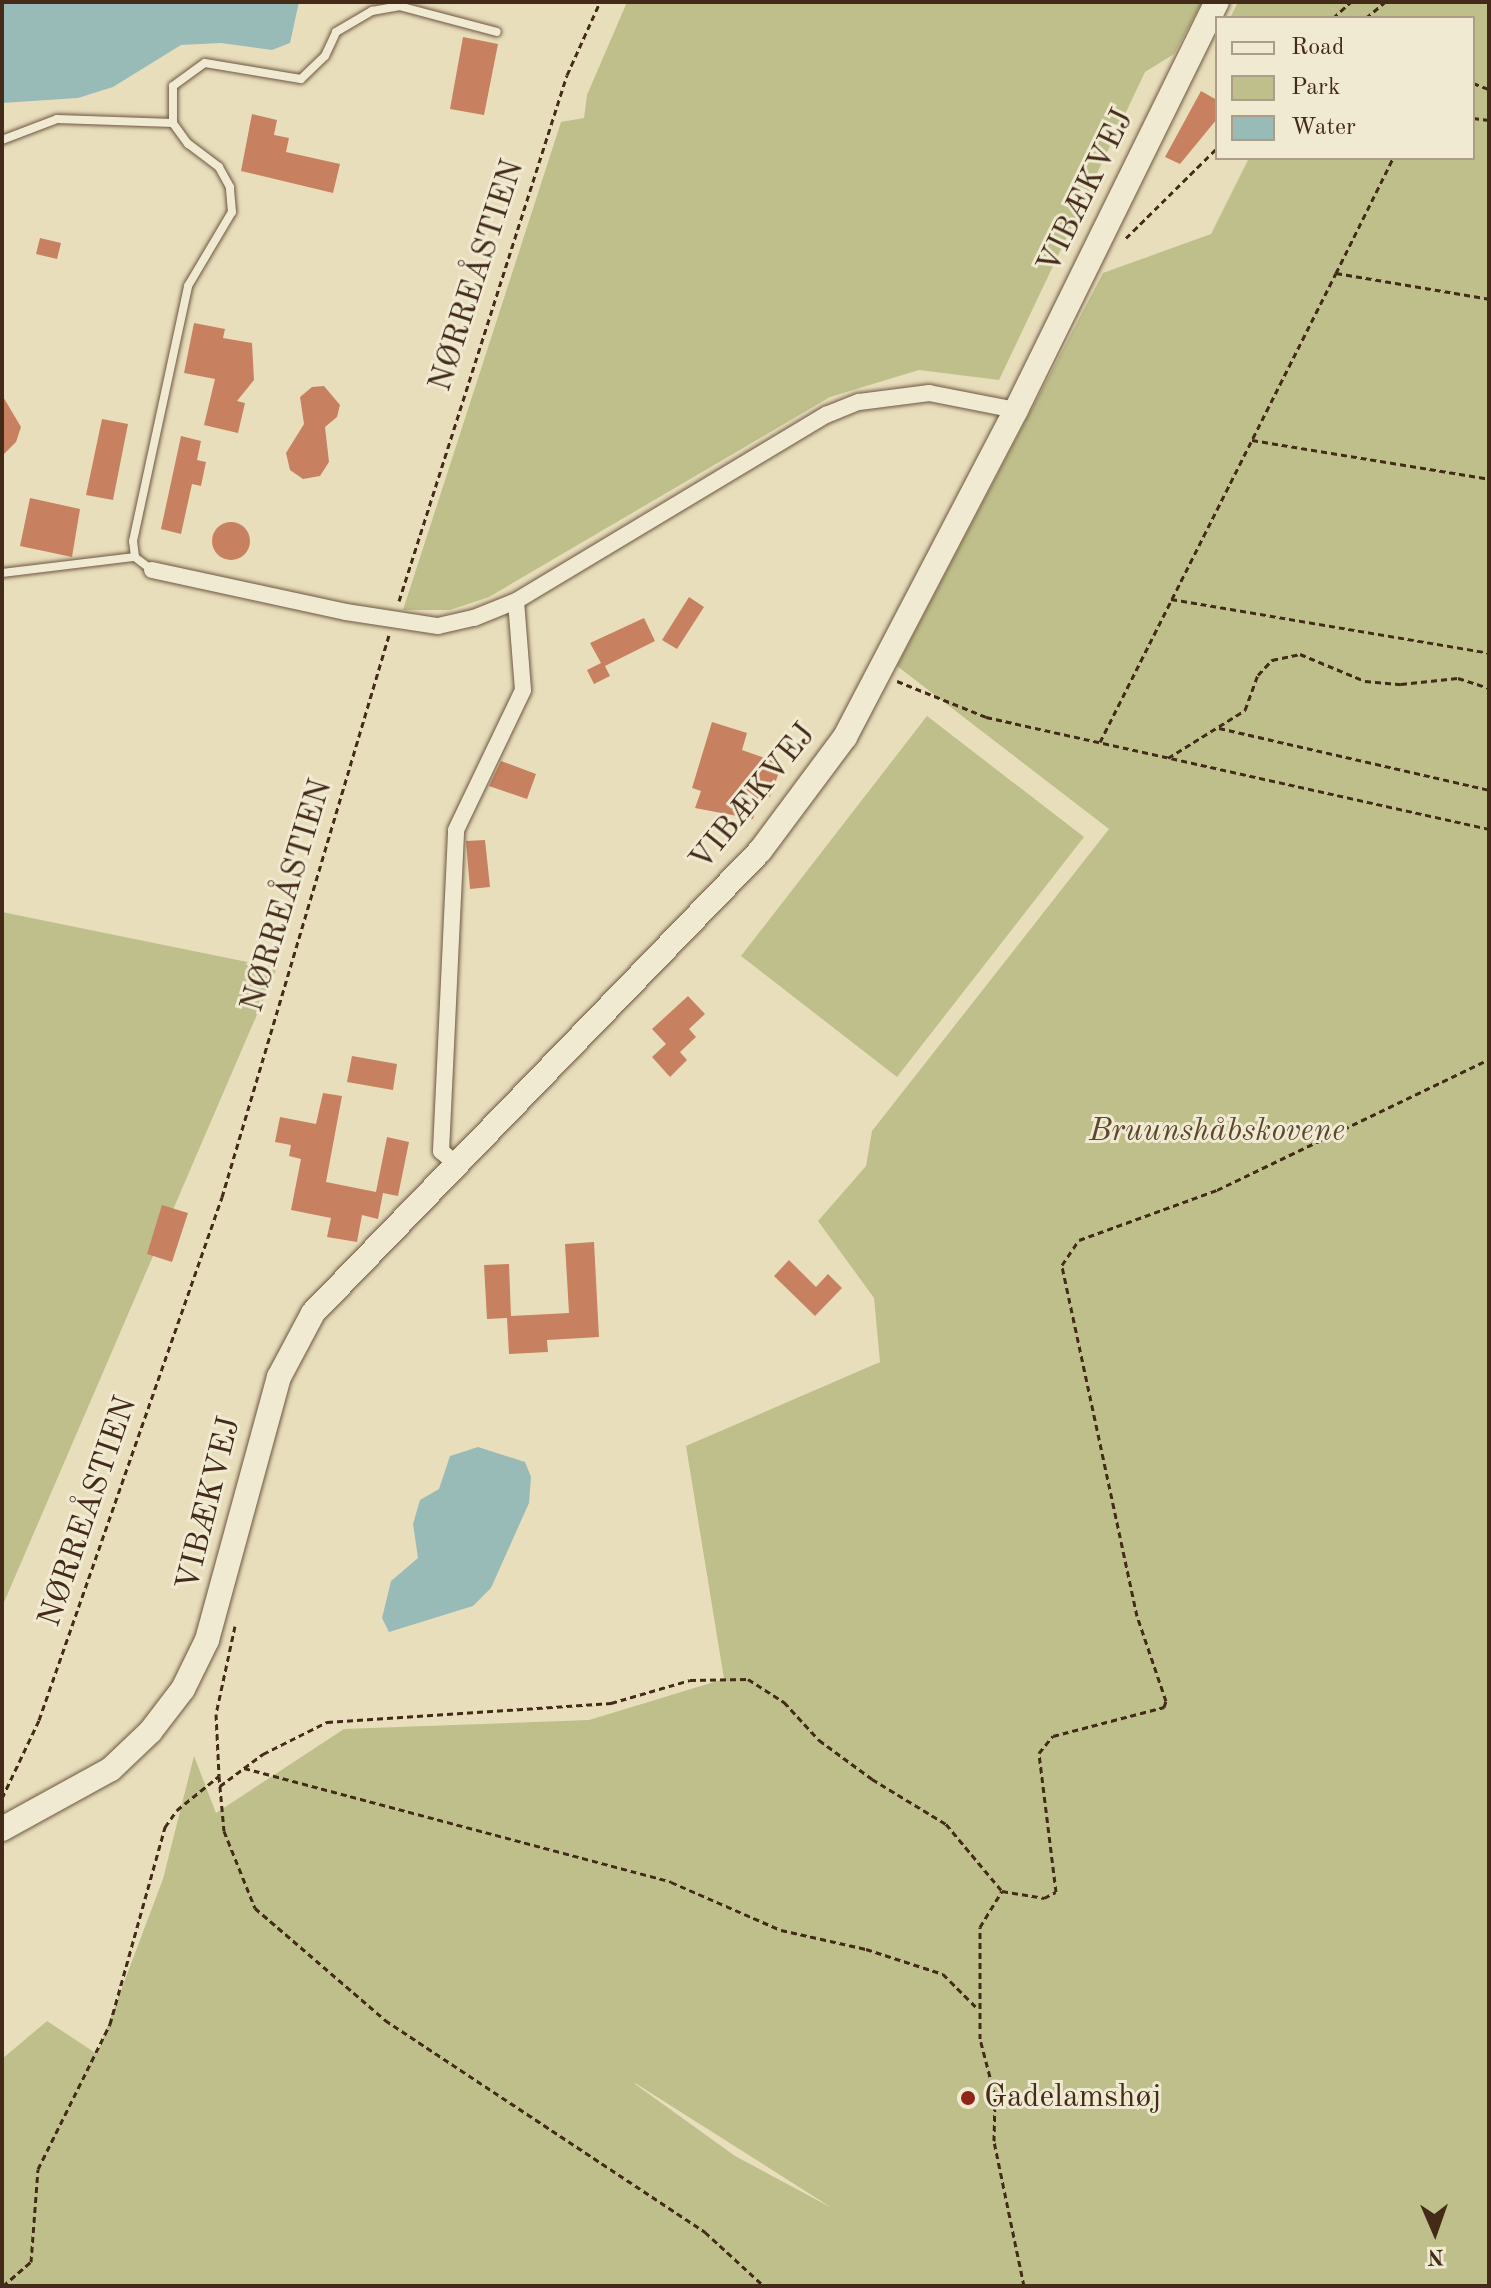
<!DOCTYPE html>
<meta charset="utf-8">
<style>
body{margin:0}
#map{position:relative;width:1491px;height:2288px;overflow:hidden;background:#e9debc;font-family:"Old Standard TT",serif}
div>[style]{position:absolute}
.green>*{inset:0;background:#bfbf8b}
.water>*{inset:0;background:#99bbb8}
.building>*{inset:0;background:#c78160}
.round{border-radius:50%}
.path>*{height:3px;margin-top:-1.5px;transform-origin:0;background:repeating-linear-gradient(90deg,#442a18 0 6px,transparent 0 10px)}
.roads{filter:drop-shadow(0 0 2px #6d5741) drop-shadow(0 0 2px #6d5741)}
.lane>*{height:8px;margin:-4px;padding:0 4px;transform-origin:4px;border-radius:4px;background:#f1ead3}
.street>*{height:16px;margin:-8px;padding:0 8px;transform-origin:8px;border-radius:8px;background:#f1ead3}
.secondary>*{height:24px;margin:-12px;padding:0 12px;transform-origin:12px;border-radius:12px;background:#f1ead3}
.dots>*{width:22px;height:22px;translate:-50% -50%;box-sizing:border-box;border:4px solid #f1ead3;border-radius:50%}
span{translate:-50% -50%;white-space:nowrap;text-align:center;line-height:1.15;-webkit-text-stroke:6px #f1ead3;paint-order:stroke}
.street-label{font-size:32px;color:#442a18}
.park-label{font-size:32px;color:#5d482f;font-style:italic}
.poi-label{font-size:32px;color:#442a18}
.left{translate:0 -50%;text-align:left}
.frame{position:absolute;inset:0;border:4px solid #442a18;pointer-events:none}
.legend{position:absolute;left:1215px;top:16px;width:260px;height:144px;box-sizing:border-box;background:#f1ead3;border:2px solid #ac9d88;margin:0;padding:10px 14px;list-style:none;font-size:24px;color:#442a18}
.legend li{display:flex;align-items:center;gap:16px;height:40px}
.legend b{width:40px;border:2px solid #ac9d88}
.north{position:absolute;left:1395px;top:2192px;width:80px;height:80px;-webkit-text-stroke:6px #f1ead3;paint-order:stroke;rotate:178deg;font-size:22px;font-weight:700;line-height:32px;text-align:center;color:#442a18}
.north::after{content:'';display:block;margin:auto;width:28px;height:36px;background:#442a18;clip-path:polygon(50% 0,100% 100%,50% 72%,0 100%)}
</style>
<div id="map">
<div class="green">
<i style="clip-path:polygon(627px 2px,1202px 2px,1174px 54px,1145px 72px,999px 380px,919px 370px,830px 397px,489px 597px,450px 610px,403px 610px,561px 122px,584px 118px,587px 95px)"></i>
<i style="clip-path:polygon(evenodd,1238px 2px,1489px 2px,1489px 2286px,2px 2286px,2px 2059px,47px 2021px,97px 2054px,163px 1879px,194px 1756px,216px 1813px,344px 1729px,589px 1720px,724px 1679px,686px 1446px,880px 1362px,874px 1298px,818px 1221px,866px 1166px,872px 1131px,1109px 829px,897px 666px,1103px 273px,1211px 234px,1249px 158px,1473px 158px,1473px 18px,1230px 18px,1238px 2px,635px 2084px,635px 2083px,832px 2208px,735px 2156px,635px 2084px)"></i>
<i style="clip-path:polygon(927px 716px,1084px 837px,897px 1077px,741px 956px)"></i>
<i style="clip-path:polygon(2px 912px,277px 968px,2px 1607px)"></i>
</div>
<div class="water">
<i style="clip-path:polygon(2px 2px,299px 2px,290px 43px,272px 50px,221px 43px,181px 45px,113px 87px,78px 98px,2px 103px)"></i>
<i style="clip-path:polygon(478px 1447px,525px 1462px,531px 1477px,529px 1503px,491px 1588px,473px 1606px,389px 1632px,382px 1618px,391px 1581px,418px 1558px,413px 1524px,420px 1500px,439px 1489px,450px 1456px)"></i>
</div>
<div class="building">
<i style="clip-path:polygon(463px 37px,498px 44px,484px 115px,450px 109px)"></i>
<i style="clip-path:polygon(1201px 91px,1217px 100px,1217px 119px,1180px 164px,1165px 157px)"></i>
<i style="clip-path:polygon(252px 114px,277px 120px,274px 135px,289px 138px,286px 152px,340px 164px,333px 193px,241px 171px)"></i>
<i style="clip-path:polygon(40px 238px,61px 243px,57px 259px,36px 254px)"></i>
<i style="clip-path:polygon(194px 323px,225px 329px,223px 338px,252px 343px,254px 380px,237px 401px,245px 403px,238px 433px,204px 425px,215px 379px,184px 373px)"></i>
<i style="clip-path:polygon(324px 386px,340px 405px,337px 417px,325px 427px,329px 462px,320px 476px,303px 479px,290px 470px,286px 453px,304px 424px,300px 397px,312px 387px)"></i>
<i style="clip-path:polygon(2px 395px,21px 427px,16px 442px,2px 456px)"></i>
<i style="clip-path:polygon(102px 419px,128px 424px,113px 500px,86px 495px)"></i>
<i style="clip-path:polygon(181px 436px,201px 441px,197px 460px,206px 462px,201px 486px,192px 484px,181px 534px,161px 529px)"></i>
<i style="clip-path:polygon(30px 498px,80px 509px,72px 557px,20px 546px)"></i>
<i class="round" style="left:212px;top:522px;width:38px;height:38px"></i>
<i style="clip-path:polygon(689px 597px,704px 607px,677px 649px,662px 640px)"></i>
<i style="clip-path:polygon(644px 618px,655px 641px,605px 666px,610px 676px,594px 684px,587px 670px,601px 663px,590px 643px)"></i>
<i style="clip-path:polygon(712px 722px,747px 733px,742px 750px,782px 764px,770px 797px,760px 794px,753px 819px,695px 808px,701px 791px,692px 788px)"></i>
<i style="clip-path:polygon(501px 761px,536px 774px,527px 799px,489px 786px)"></i>
<i style="clip-path:polygon(485px 840px,490px 887px,470px 889px,466px 841px)"></i>
<i style="clip-path:polygon(688px 996px,705px 1014px,689px 1029px,696px 1037px,680px 1052px,687px 1060px,670px 1077px,652px 1057px,666px 1044px,652px 1029px)"></i>
<i style="clip-path:polygon(352px 1056px,397px 1064px,393px 1090px,347px 1082px)"></i>
<i style="clip-path:polygon(323px 1093px,342px 1096px,326px 1182px,376px 1192px,387px 1137px,409px 1142px,398px 1196px,383px 1193px,378px 1219px,362px 1215px,357px 1242px,327px 1237px,331px 1218px,291px 1210px,301px 1159px,289px 1156px,291px 1145px,275px 1142px,280px 1117px,316px 1124px)"></i>
<i style="clip-path:polygon(162px 1205px,188px 1213px,172px 1262px,147px 1254px)"></i>
<i style="clip-path:polygon(594px 1242px,599px 1337px,547px 1340px,548px 1352px,509px 1354px,507px 1318px,487px 1319px,484px 1265px,509px 1264px,511px 1316px,569px 1313px,565px 1244px)"></i>
<i style="clip-path:polygon(789px 1260px,816px 1287px,828px 1274px,842px 1288px,815px 1316px,774px 1276px)"></i>
</div>
<div class="path">
<i style="left:1333px;top:18px;width:24px;rotate:-42deg"></i>
<i style="left:1366px;top:18px;width:25px;rotate:-40deg"></i>
<i style="left:1473px;top:83px;width:17px;rotate:21deg"></i>
<i style="left:1473px;top:118px;width:16px;rotate:7deg"></i>
<i style="left:1126px;top:238px;width:128px;rotate:-44.7deg"></i>
<i style="left:1336px;top:273px;width:128px;rotate:-63.6deg"></i>
<i style="left:1252px;top:440px;width:240px;rotate:9.3deg"></i>
<i style="left:1171px;top:599px;width:323px;rotate:9.6deg"></i>
<i style="left:399px;top:601px;width:552px;rotate:-72.29deg"></i>
<i style="left:567px;top:75px;width:80px;rotate:-65.7deg"></i>
<i style="left:897px;top:681px;width:96px;rotate:22deg"></i>
<i style="left:986px;top:717px;width:515px;rotate:12.55deg"></i>
<i style="left:1219px;top:728px;width:277px;rotate:12.9deg"></i>
<i style="left:1100px;top:742px;width:525px;rotate:-63.29deg"></i>
<i style="left:1336px;top:273px;width:155px;rotate:9.6deg"></i>
<i style="left:1168px;top:758px;width:91px;rotate:-31.9deg"></i>
<i style="left:1245px;top:710px;width:37px;rotate:-70deg"></i>
<i style="left:1258px;top:675px;width:21px;rotate:-47deg"></i>
<i style="left:1272px;top:660px;width:29px;rotate:-12deg"></i>
<i style="left:1300px;top:654px;width:70px;rotate:22.6deg"></i>
<i style="left:1365px;top:681px;width:36px;rotate:5deg"></i>
<i style="left:1401px;top:684px;width:57px;rotate:-6deg"></i>
<i style="left:1458px;top:678px;width:33px;rotate:18deg"></i>
<i style="left:235px;top:1626px;width:90px;rotate:102.2deg"></i>
<i style="left:216px;top:1714px;width:62px;rotate:87.2deg"></i>
<i style="left:219px;top:1776px;width:55px;rotate:84.8deg"></i>
<i style="left:224px;top:1831px;width:83px;rotate:68.1deg"></i>
<i style="left:255px;top:1908px;width:172px;rotate:40.7deg"></i>
<i style="left:385px;top:2020px;width:384px;rotate:33.5deg"></i>
<i style="left:705px;top:2232px;width:80px;rotate:42.5deg"></i>
<i style="left:244px;top:1768px;width:442px;rotate:14.9deg"></i>
<i style="left:671px;top:1882px;width:120px;rotate:23.6deg"></i>
<i style="left:781px;top:1930px;width:87px;rotate:12.6deg"></i>
<i style="left:866px;top:1949px;width:81px;rotate:18deg"></i>
<i style="left:943px;top:1974px;width:49px;rotate:45deg"></i>
<i style="left:220px;top:1786px;width:54px;rotate:-36.7deg"></i>
<i style="left:263px;top:1754px;width:72px;rotate:-26.6deg"></i>
<i style="left:327px;top:1722px;width:285px;rotate:-3.8deg"></i>
<i style="left:611px;top:1703px;width:82px;rotate:-16.2deg"></i>
<i style="left:690px;top:1680px;width:58px;rotate:-1deg"></i>
<i style="left:748px;top:1679px;width:43px;rotate:32.6deg"></i>
<i style="left:784px;top:1702px;width:52px;rotate:47.4deg"></i>
<i style="left:819px;top:1740px;width:66px;rotate:36.3deg"></i>
<i style="left:872px;top:1779px;width:87px;rotate:31.3deg"></i>
<i style="left:946px;top:1824px;width:87px;rotate:50.1deg"></i>
<i style="left:2px;top:1798px;width:86px;rotate:-64.6deg"></i>
<i style="left:39px;top:1720px;width:554px;rotate:-70.71deg"></i>
<i style="left:222px;top:1197px;width:586px;rotate:-73.45deg"></i>
<i style="left:3px;top:2286px;width:37px;rotate:-41deg"></i>
<i style="left:31px;top:2262px;width:93px;rotate:-85.7deg"></i>
<i style="left:38px;top:2169px;width:162px;rotate:-63.6deg"></i>
<i style="left:110px;top:2024px;width:205px;rotate:-74.4deg"></i>
<i style="left:165px;top:1827px;width:21px;rotate:-55deg"></i>
<i style="left:177px;top:1810px;width:54px;rotate:-39deg"></i>
<i style="left:1024px;top:2286px;width:148px;rotate:-101.7deg"></i>
<i style="left:994px;top:2141px;width:45px;rotate:-88.7deg"></i>
<i style="left:995px;top:2096px;width:59px;rotate:-104.7deg"></i>
<i style="left:980px;top:2039px;width:112px;rotate:-90deg"></i>
<i style="left:980px;top:1927px;width:42px;rotate:-58.6deg"></i>
<i style="left:1002px;top:1891px;width:43px;rotate:9.5deg"></i>
<i style="left:1044px;top:1898px;width:13px;rotate:-27deg"></i>
<i style="left:1056px;top:1892px;width:140px;rotate:-97deg"></i>
<i style="left:1039px;top:1753px;width:22px;rotate:-51deg"></i>
<i style="left:1053px;top:1736px;width:115px;rotate:-14.6deg"></i>
<i style="left:1164px;top:1707px;width:6px;rotate:-72deg"></i>
<i style="left:1166px;top:1701px;width:90px;rotate:-108.8deg"></i>
<i style="left:1137px;top:1616px;width:359px;rotate:-102.1deg"></i>
<i style="left:1062px;top:1265px;width:30px;rotate:-56deg"></i>
<i style="left:1079px;top:1240px;width:147px;rotate:-19.9deg"></i>
<i style="left:1217px;top:1190px;width:302px;rotate:-25.7deg"></i>
</div>
<div class="roads">
<div class="lane">
<i style="left:2px;top:140px;width:59px;rotate:-20.9deg"></i>
<i style="left:57px;top:119px;width:116px;rotate:2deg"></i>
<i style="left:152px;top:570px;width:21px;rotate:-143deg"></i>
<i style="left:135px;top:557px;width:16px;rotate:-97deg"></i>
<i style="left:133px;top:541px;width:261px;rotate:-77.8deg"></i>
<i style="left:188px;top:286px;width:86px;rotate:-59.3deg"></i>
<i style="left:232px;top:212px;width:25px;rotate:-95deg"></i>
<i style="left:230px;top:187px;width:23px;rotate:-119deg"></i>
<i style="left:219px;top:167px;width:39px;rotate:-143deg"></i>
<i style="left:188px;top:144px;width:26px;rotate:-126deg"></i>
<i style="left:173px;top:123px;width:37px;rotate:-90deg"></i>
<i style="left:173px;top:86px;width:39px;rotate:-36deg"></i>
<i style="left:205px;top:63px;width:97px;rotate:9.5deg"></i>
<i style="left:301px;top:79px;width:33px;rotate:-44deg"></i>
<i style="left:325px;top:56px;width:26px;rotate:-65deg"></i>
<i style="left:336px;top:32px;width:42px;rotate:-30.3deg"></i>
<i style="left:372px;top:11px;width:27px;rotate:-10deg"></i>
<i style="left:399px;top:6px;width:101px;rotate:14.9deg"></i>
<i style="left:2px;top:573px;width:134px;rotate:-6.9deg"></i>
</div>
<div class="street">
<i style="left:152px;top:570px;width:198px;rotate:12.2deg"></i>
<i style="left:346px;top:612px;width:93px;rotate:8.7deg"></i>
<i style="left:438px;top:626px;width:37px;rotate:-13deg"></i>
<i style="left:474px;top:618px;width:45px;rotate:-22deg"></i>
<i style="left:516px;top:601px;width:362px;rotate:-31deg"></i>
<i style="left:826px;top:415px;width:35px;rotate:-22deg"></i>
<i style="left:859px;top:402px;width:71px;rotate:-7.3deg"></i>
<i style="left:929px;top:393px;width:89px;rotate:11.1deg"></i>
<i style="left:456px;top:1164px;width:20px;rotate:-139deg"></i>
<i style="left:441px;top:1151px;width:321px;rotate:-87.3deg"></i>
<i style="left:456px;top:830px;width:155px;rotate:-64.4deg"></i>
<i style="left:523px;top:690px;width:89px;rotate:-94.5deg"></i>
</div>
<div class="secondary">
<i style="left:2px;top:1829px;width:124px;rotate:-28.8deg"></i>
<i style="left:111px;top:1769px;width:54px;rotate:-43.5deg"></i>
<i style="left:150px;top:1732px;width:54px;rotate:-52.5deg"></i>
<i style="left:183px;top:1689px;width:55px;rotate:-63.9deg"></i>
<i style="left:207px;top:1640px;width:273px;rotate:-74.7deg"></i>
<i style="left:279px;top:1377px;width:72px;rotate:-62deg"></i>
<i style="left:313px;top:1313px;width:643px;rotate:-45.95deg"></i>
<i style="left:760px;top:851px;width:142px;rotate:-53.3deg"></i>
<i style="left:845px;top:737px;width:369px;rotate:-62.4deg"></i>
<i style="left:1016px;top:410px;width:455px;rotate:-63.8deg"></i>
</div>
</div>
<div class="dots">
<i style="left:968px;top:2098px;background:#8f2418"></i>
</div>
<div class="street-label">
<span style="left:1087px;top:192px;rotate:-64deg">VIBÆKVEJ</span>
<span style="left:478px;top:276px;rotate:-72deg">NØRREÅSTIEN</span>
<span style="left:754px;top:798px;rotate:-51deg">VIBÆKVEJ</span>
<span style="left:288px;top:896px;rotate:-73deg">NØRREÅSTIEN</span>
<span style="left:210px;top:1504px;rotate:-76deg">VIBÆKVEJ</span>
<span style="left:89px;top:1512px;rotate:-71deg">NØRREÅSTIEN</span>
</div>
<div class="park-label">
<span style="left:1217px;top:1132px">Bruunshåbskovene</span>
</div>
<div class="poi-label">
<span class="left" style="left:984px;top:2098px">Gadelamshøj</span>
</div>
<div class="frame"></div>
<ul class="legend">
<li><b style="height:10px;background:#f1ead3"></b>Road</li>
<li><b style="height:22px;background:#bfbf8b"></b>Park</li>
<li><b style="height:22px;background:#99bbb8"></b>Water</li>
</ul>
<div class="north">N</div>
</div>
